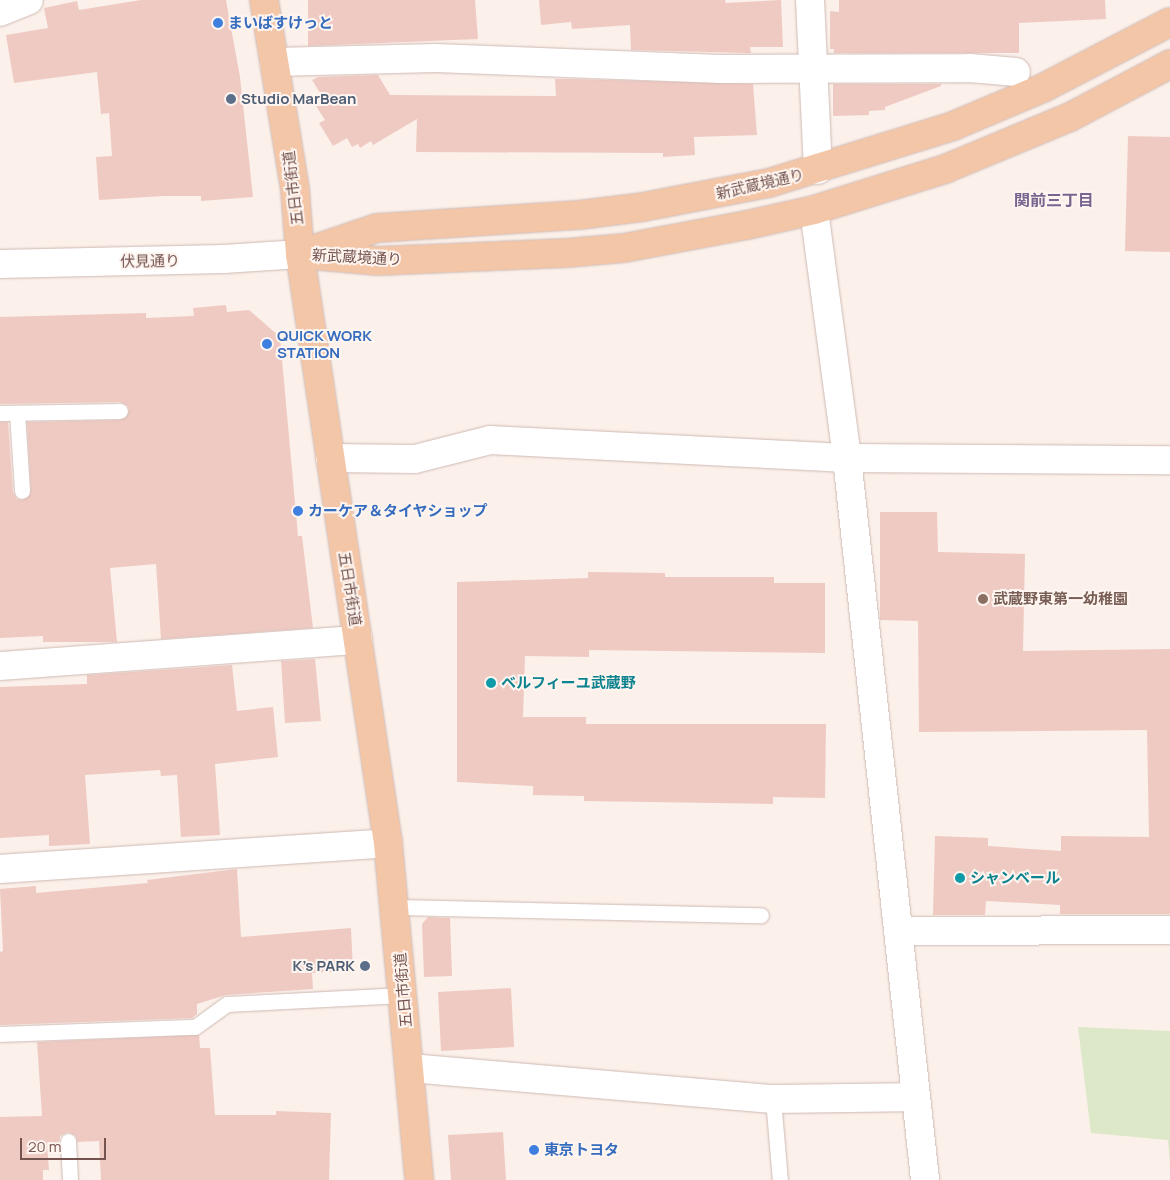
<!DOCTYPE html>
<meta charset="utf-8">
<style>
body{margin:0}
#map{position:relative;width:1170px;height:1180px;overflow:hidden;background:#fbf0ea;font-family:Manrope,"Noto Sans JP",sans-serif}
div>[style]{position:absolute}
.green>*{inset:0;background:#dde8c9}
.building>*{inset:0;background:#efcac3}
.roads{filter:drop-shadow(0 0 1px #cfb9b3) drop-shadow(0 0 1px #cfb9b3)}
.lane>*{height:15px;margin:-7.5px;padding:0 7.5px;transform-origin:7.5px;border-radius:7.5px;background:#fff}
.street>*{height:28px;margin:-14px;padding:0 14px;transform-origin:14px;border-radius:14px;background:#fff}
.secondary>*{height:28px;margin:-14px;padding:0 14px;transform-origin:14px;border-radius:14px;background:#fff}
.primary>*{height:28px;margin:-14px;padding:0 14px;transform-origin:14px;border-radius:14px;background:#f4c6a8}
.dots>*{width:14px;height:14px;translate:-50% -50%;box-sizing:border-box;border:2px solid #fef5f0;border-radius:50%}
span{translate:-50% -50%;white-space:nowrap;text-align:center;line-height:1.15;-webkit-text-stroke:4px #fef5f0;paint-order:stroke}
.shop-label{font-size:15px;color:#366cbe;font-weight:700}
.left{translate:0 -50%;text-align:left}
.service-label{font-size:15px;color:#4e5e75;font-weight:700}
.right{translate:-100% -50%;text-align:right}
.street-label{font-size:15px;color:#74534f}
.education-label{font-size:15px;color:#785e54;font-weight:700}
.culture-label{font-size:15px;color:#0d838f;font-weight:700}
.neighbourhood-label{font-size:16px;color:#796690;font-weight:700}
.scale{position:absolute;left:20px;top:1138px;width:86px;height:22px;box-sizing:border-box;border:2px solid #74534f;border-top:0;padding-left:6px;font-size:15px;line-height:18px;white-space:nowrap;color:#74534f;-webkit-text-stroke:4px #fef5f0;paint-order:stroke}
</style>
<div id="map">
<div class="green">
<i style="clip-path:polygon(1078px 1027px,1170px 1031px,1170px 1165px,1168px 1140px,1091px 1133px)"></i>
</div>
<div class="building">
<i style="clip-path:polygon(141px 0,226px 0,240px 77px,253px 197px,201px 201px,201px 196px,163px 196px,99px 200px,96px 157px,112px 156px,109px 113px,101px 114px,97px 72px,14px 83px,6px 35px,48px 28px,44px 8px,77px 1px,79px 10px)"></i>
<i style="clip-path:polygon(308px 0,475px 0,478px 39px,308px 46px)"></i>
<i style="clip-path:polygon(539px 0,725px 0,726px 3px,781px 0,783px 47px,750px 47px,751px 53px,631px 50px,630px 25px,572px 29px,571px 22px,541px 25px)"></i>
<i style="clip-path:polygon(839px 0,1105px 0,1106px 19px,1019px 23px,1019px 53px,834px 53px,834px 49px,830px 49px,830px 11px,839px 12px)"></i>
<i style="clip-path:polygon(378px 75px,390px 95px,556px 96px,555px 79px,571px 79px,753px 84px,757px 135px,694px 137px,695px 155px,663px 157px,663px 153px,416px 152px,417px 119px,373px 145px,371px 141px,360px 148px,358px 144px,352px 147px,347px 138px,333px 146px,319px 123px,325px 120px,316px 106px,325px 101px,312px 80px,318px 77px)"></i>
<i style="clip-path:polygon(833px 84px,941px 84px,941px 86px,885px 107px,885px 110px,869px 111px,869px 115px,833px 116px)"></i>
<i style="clip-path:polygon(1128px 136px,1170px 137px,1170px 252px,1125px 251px)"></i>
<i style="clip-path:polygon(226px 305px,227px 312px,249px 310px,280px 337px,298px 536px,302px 536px,313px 628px,161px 639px,156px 564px,110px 568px,117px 642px,43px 642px,43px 636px,0 638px,0 422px,8px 422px,13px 492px,17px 499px,23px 500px,31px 490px,27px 422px,120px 420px,129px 411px,128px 406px,120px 402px,0 404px,0 317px,146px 313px,146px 318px,194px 316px,193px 308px)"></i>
<i style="clip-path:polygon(880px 512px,937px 512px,938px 552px,1025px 554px,1023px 651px,1170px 649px,1170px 914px,1060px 914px,1060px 905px,986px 901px,985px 915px,933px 915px,935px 836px,988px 838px,988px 846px,1061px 851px,1061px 836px,1149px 837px,1147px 730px,919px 732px,918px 621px,880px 620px)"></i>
<i style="clip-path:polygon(588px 572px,665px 573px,665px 577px,774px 577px,774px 583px,825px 583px,825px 653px,589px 650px,589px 657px,525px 656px,523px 717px,586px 717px,586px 724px,826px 724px,825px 798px,773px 797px,773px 804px,584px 801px,584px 796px,533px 795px,533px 786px,457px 782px,457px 582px,588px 578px)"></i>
<i style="clip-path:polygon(315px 659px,321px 721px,285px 723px,281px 661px)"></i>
<i style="clip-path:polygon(232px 665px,237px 711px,273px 707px,278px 757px,215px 764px,220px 835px,181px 837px,177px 775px,161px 776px,160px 770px,85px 775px,90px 844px,49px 846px,49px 835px,0 838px,0 687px,87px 684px,87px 675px)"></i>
<i style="clip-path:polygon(237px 869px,241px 937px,351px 928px,353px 971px,312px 973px,313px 989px,226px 995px,197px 1004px,197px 1014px,192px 1018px,0 1025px,0 952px,3px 951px,0 889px,36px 886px,36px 893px,148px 883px,147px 880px)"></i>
<i style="clip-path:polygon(428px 917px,450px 918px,452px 976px,424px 977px,422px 924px)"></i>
<i style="clip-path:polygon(511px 988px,514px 1047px,441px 1051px,438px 992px)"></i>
<i style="clip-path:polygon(199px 1035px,200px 1048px,210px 1048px,215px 1115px,276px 1115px,276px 1111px,331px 1113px,329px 1180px,101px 1180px,99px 1141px,77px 1142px,76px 1136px,68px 1132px,60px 1136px,59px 1143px,47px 1143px,49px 1170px,43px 1170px,43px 1180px,0 1180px,0 1117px,42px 1116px,37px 1042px)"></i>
<i style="clip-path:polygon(503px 1132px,506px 1180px,451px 1180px,448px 1135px)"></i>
</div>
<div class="roads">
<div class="lane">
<i style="left:0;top:413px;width:120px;rotate:-1deg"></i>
<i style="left:17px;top:413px;width:78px;rotate:86.3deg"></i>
<i style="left:395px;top:907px;width:366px;rotate:1.3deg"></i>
<i style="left:0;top:1034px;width:195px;rotate:-2.1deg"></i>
<i style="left:195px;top:1027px;width:39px;rotate:-36deg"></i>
<i style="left:227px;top:1004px;width:176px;rotate:-2.9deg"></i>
<i style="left:773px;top:1099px;width:81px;rotate:85.1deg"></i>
<i style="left:68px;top:1141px;width:39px;rotate:87deg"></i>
</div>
<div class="street">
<i style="left:810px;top:0;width:170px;rotate:87.3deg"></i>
<i style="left:0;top:12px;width:31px;rotate:-22deg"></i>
<i style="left:274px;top:62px;width:162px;rotate:-1.4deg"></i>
<i style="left:436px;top:58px;width:285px;rotate:2.2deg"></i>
<i style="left:721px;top:69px;width:249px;rotate:-0.2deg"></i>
<i style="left:970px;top:68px;width:46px;rotate:5deg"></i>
<i style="left:814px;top:210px;width:250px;rotate:82.4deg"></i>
<i style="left:847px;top:458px;width:726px;rotate:83.83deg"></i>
<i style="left:330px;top:458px;width:85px;rotate:0.7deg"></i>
<i style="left:415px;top:459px;width:77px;rotate:-14.2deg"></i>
<i style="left:490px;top:440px;width:357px;rotate:2.9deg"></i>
<i style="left:847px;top:458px;width:323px;rotate:0.4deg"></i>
<i style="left:0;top:666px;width:359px;rotate:-4.2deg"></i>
<i style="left:0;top:869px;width:389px;rotate:-3.8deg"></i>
<i style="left:898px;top:931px;width:272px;rotate:-0.2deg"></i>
<i style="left:410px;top:1068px;width:364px;rotate:4.9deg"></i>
<i style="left:773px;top:1099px;width:143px;rotate:-0.8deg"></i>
</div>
<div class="secondary">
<i style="left:0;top:264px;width:224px;rotate:-1.3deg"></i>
<i style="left:224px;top:259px;width:76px;rotate:-3.8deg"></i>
</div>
<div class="primary">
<i style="left:264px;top:0;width:193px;rotate:80.7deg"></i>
<i style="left:295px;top:190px;width:64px;rotate:85.5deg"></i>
<i style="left:300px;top:254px;width:596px;rotate:81.5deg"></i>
<i style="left:388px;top:843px;width:338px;rotate:84.7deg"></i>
<i style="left:300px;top:254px;width:81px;rotate:-18.7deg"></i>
<i style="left:377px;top:228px;width:202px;rotate:-3.7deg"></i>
<i style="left:579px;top:215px;width:64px;rotate:-7.1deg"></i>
<i style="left:643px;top:207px;width:128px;rotate:-10.8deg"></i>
<i style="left:769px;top:183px;width:193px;rotate:-17.2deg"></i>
<i style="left:953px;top:126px;width:98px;rotate:-22.9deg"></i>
<i style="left:1043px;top:88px;width:143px;rotate:-27.5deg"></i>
<i style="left:311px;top:255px;width:67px;rotate:5.1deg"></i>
<i style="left:378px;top:261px;width:189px;rotate:-2.4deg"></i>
<i style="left:567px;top:253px;width:57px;rotate:-5deg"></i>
<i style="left:624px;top:248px;width:125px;rotate:-10.6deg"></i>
<i style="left:747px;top:225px;width:69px;rotate:-12.6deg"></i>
<i style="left:814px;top:210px;width:137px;rotate:-17.4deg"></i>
<i style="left:945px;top:169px;width:135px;rotate:-22.6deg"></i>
<i style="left:1070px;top:117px;width:113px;rotate:-27.9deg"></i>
</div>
</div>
<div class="dots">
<i style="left:218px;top:23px;background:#3f7fe0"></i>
<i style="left:231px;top:99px;background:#5c6f8a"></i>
<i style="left:267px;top:344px;background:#3f7fe0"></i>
<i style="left:298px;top:511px;background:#3f7fe0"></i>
<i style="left:983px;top:599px;background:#8d6e63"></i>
<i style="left:491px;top:683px;background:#0f9aa8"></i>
<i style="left:960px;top:878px;background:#0f9aa8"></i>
<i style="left:365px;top:966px;background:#5c6f8a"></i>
<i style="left:534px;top:1150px;background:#3f7fe0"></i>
</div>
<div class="shop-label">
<span class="left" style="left:228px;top:23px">まいばすけっと</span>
<span class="left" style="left:277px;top:344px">QUICK WORK<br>STATION</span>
<span class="left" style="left:308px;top:511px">カーケア＆タイヤショップ</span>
<span class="left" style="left:544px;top:1150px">東京トヨタ</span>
</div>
<div class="service-label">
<span class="left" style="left:241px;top:99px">Studio MarBean</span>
<span class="right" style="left:355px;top:966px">K's PARK</span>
</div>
<div class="street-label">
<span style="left:760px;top:184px;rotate:-13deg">新武蔵境通り</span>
<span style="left:293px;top:188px;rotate:-97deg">五日市街道</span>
<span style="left:357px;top:257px;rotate:3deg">新武蔵境通り</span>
<span style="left:150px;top:261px;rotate:-1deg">伏見通り</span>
<span style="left:350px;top:589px;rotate:81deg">五日市街道</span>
<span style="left:403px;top:990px;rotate:-95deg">五日市街道</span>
</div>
<div class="education-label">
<span class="left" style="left:993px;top:599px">武蔵野東第一幼稚園</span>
</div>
<div class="culture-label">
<span class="left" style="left:501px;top:683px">ベルフィーユ武蔵野</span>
<span class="left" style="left:970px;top:878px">シャンベール</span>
</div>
<div class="neighbourhood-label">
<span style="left:1054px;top:200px">関前三丁目</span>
</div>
<div class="scale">20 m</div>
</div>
